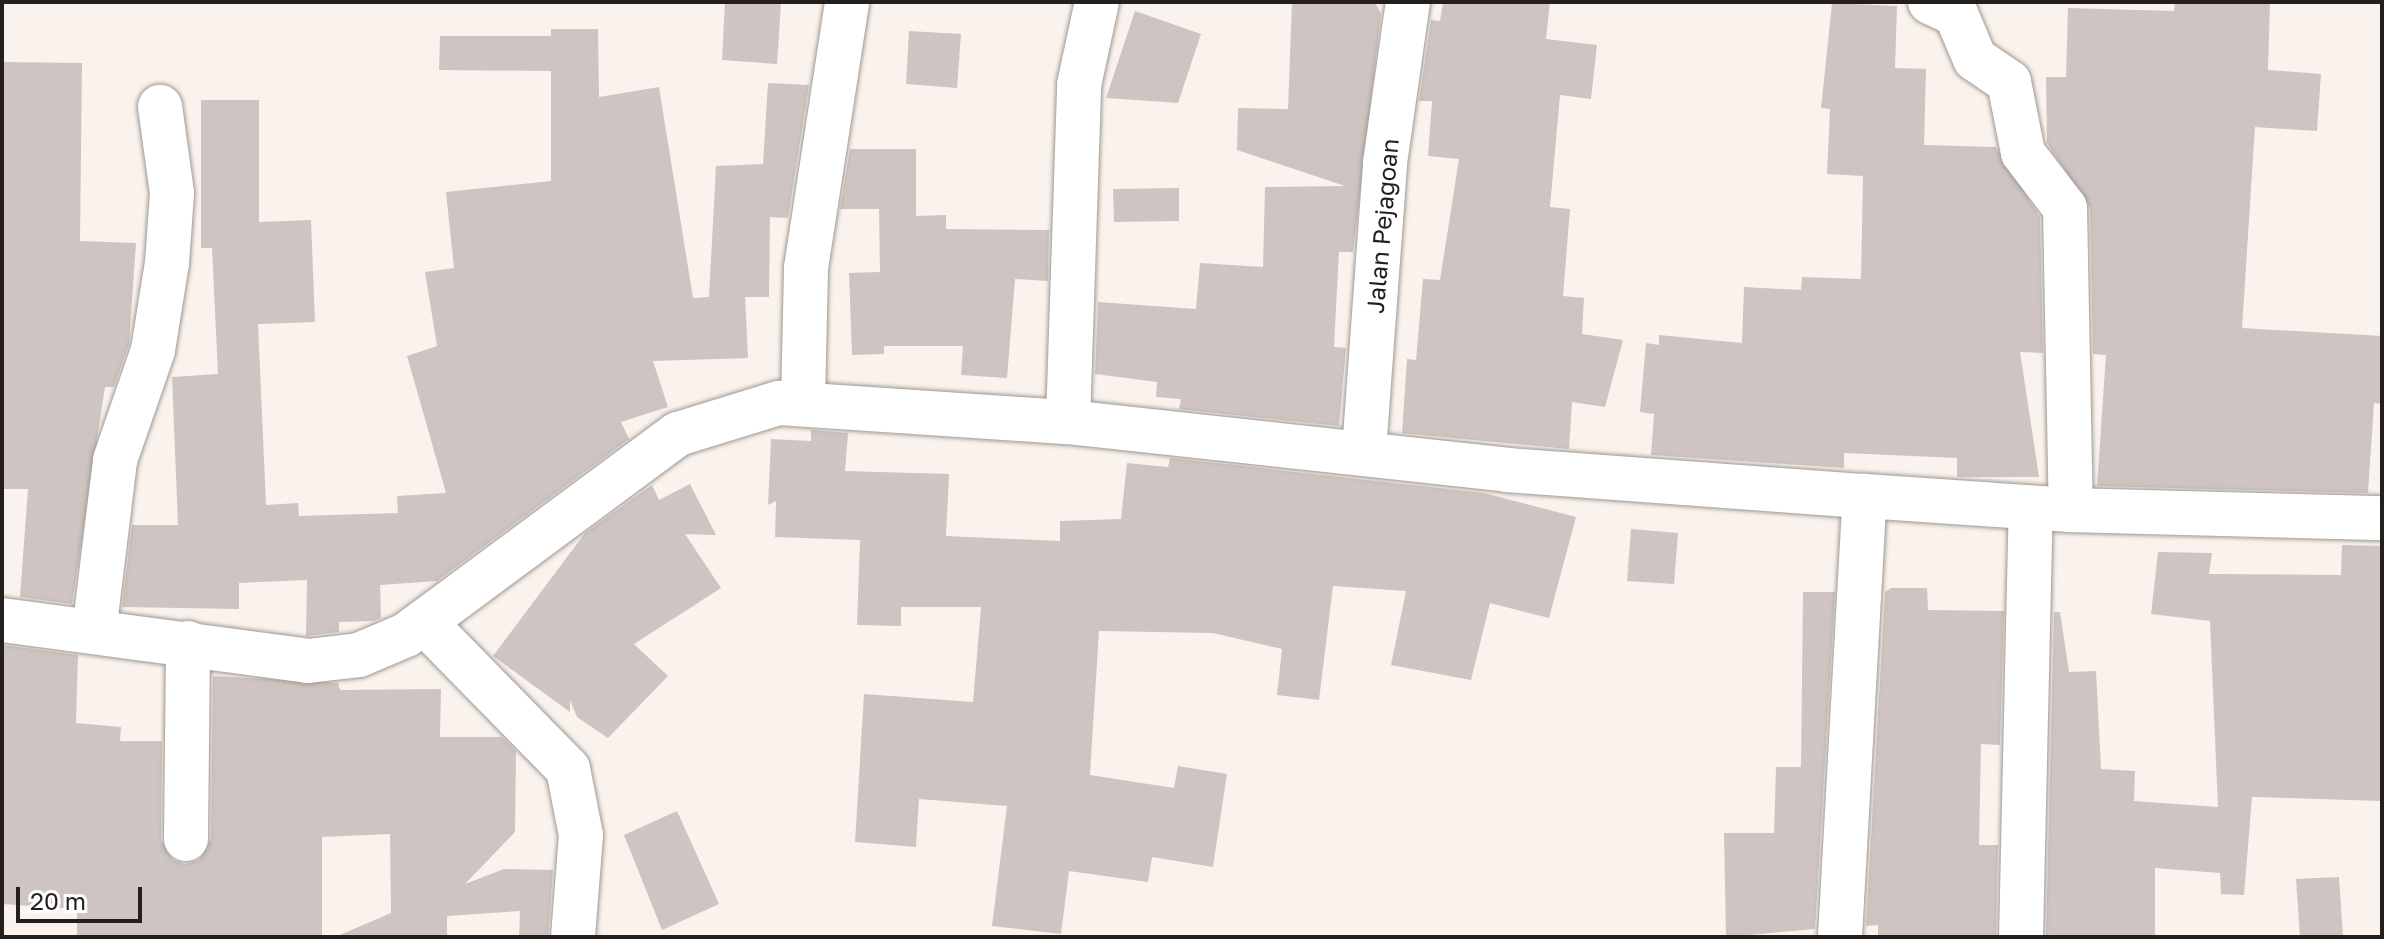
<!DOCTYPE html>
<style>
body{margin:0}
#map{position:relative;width:2384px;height:939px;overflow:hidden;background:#faf3ed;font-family:"Golos Text",sans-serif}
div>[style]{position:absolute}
.building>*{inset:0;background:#cec4c1}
.roads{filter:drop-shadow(0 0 2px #9e9892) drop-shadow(0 0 2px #9e9892)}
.minor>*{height:44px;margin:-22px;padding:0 22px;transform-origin:22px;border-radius:22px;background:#fff}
span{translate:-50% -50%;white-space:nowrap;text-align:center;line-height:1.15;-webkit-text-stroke:8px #fff;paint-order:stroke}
.street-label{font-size:24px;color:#221f1d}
.frame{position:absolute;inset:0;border:4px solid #221f1d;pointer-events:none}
.scale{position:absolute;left:16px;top:887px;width:126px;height:36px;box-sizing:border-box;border:4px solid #221f1d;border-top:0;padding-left:10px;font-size:24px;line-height:28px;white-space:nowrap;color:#221f1d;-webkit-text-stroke:6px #fff;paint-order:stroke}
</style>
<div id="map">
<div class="building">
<i style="clip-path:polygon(725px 2px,781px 2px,777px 64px,722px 60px)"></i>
<i style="clip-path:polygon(1292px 2px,1375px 2px,1381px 14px,1353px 252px,1339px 252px,1334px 347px,1346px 348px,1339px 426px,1179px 409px,1181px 399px,1156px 397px,1157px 382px,1095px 374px,1098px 302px,1196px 309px,1200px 263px,1263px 267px,1265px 187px,1345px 186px,1237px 150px,1238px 108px,1288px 109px)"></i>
<i style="clip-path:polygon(1443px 2px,1550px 2px,1546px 39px,1597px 45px,1591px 99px,1560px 95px,1550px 207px,1570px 209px,1563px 296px,1584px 298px,1582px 334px,1623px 340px,1605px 407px,1572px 402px,1569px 449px,1402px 433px,1407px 359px,1416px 360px,1423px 279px,1440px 280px,1459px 159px,1428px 156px,1432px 101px,1419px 101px,1431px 20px,1440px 21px)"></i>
<i style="clip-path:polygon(2175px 2px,2270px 2px,2268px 70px,2321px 74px,2317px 131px,2255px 127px,2242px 328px,2382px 336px,2382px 404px,2374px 403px,2368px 493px,2097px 486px,2106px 355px,2093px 354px,2090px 208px,2047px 143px,2046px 77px,2066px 77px,2068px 8px,2174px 11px)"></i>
<i style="clip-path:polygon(1832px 3px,1897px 6px,1895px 68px,1926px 69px,1924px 145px,1996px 147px,2040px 217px,2043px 353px,2020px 352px,2039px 477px,1957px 477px,1957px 458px,1844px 453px,1844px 468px,1651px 455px,1654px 414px,1640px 412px,1646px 343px,1659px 345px,1659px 335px,1742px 343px,1744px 287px,1801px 290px,1802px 277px,1861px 279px,1863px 176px,1827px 174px,1830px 109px,1821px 108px)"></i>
<i style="clip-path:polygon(1135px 11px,1201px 34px,1178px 103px,1106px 98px)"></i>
<i style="clip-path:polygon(551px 29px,598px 29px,599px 97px,659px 87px,693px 298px,709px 297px,716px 166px,763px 164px,768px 83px,809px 85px,788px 218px,770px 217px,769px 297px,745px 297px,748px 358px,653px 361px,668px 407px,621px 422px,629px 439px,437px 581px,380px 585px,381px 618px,374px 621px,339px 622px,339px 632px,306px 636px,307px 580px,239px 583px,239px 609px,122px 607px,132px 525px,178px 525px,172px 377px,218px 374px,212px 248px,201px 248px,201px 100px,259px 100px,259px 222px,311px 220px,315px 322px,258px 324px,266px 505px,298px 503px,299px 516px,398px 513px,397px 496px,446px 493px,407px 356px,437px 346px,425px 272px,454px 268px,446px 192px,551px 181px,551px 71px,439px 70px,440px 36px,551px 36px)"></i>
<i style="clip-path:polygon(909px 31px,961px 34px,957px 88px,906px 84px)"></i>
<i style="clip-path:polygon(2px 62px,82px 63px,80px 241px,136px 243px,129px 344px,114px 387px,105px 387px,72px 604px,20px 597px,28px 489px,2px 489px)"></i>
<i style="clip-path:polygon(850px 149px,916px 149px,916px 216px,946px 215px,946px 229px,1049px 230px,1048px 281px,1015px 279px,1007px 378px,961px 375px,963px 346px,884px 346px,884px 354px,852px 355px,849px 273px,880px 272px,879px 209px,840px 209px)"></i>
<i style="clip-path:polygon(1179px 188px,1179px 221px,1114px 222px,1113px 189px)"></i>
<i style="clip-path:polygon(811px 430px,848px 433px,845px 471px,949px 474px,946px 536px,1060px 541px,1060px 521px,1121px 519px,1127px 463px,1168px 467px,1170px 458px,1484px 493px,1576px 517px,1549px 618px,1490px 603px,1471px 680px,1391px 665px,1406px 591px,1333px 586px,1319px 700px,1277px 695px,1282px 649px,1213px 633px,1099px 631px,1090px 775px,1174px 788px,1178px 766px,1227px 774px,1213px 867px,1152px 857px,1148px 882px,1069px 871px,1061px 934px,992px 926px,1007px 806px,919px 799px,916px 847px,855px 842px,864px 694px,973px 702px,981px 607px,901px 607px,901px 626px,857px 625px,860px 540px,775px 537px,776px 501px,768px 505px,771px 439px,811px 441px)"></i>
<i style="clip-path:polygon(690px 484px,716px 535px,685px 534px,721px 588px,634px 644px,668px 676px,608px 738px,577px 717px,570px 700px,570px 712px,493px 656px,585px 533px,652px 485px,659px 500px)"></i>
<i style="clip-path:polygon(1631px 529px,1678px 533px,1674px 584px,1627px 581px)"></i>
<i style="clip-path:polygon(2342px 545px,2382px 546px,2382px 801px,2252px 797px,2244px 895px,2221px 894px,2220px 873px,2155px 868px,2155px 937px,2046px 937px,2054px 612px,2060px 612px,2069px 672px,2096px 671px,2101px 769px,2135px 771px,2134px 801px,2218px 807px,2210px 621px,2151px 614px,2158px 552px,2212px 553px,2209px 574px,2341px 575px)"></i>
<i style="clip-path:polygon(1891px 588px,1927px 588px,1928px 610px,2004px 611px,2000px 745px,1981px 744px,1979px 845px,1998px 845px,1996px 937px,1878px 937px,1878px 925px,1866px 926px,1885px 592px)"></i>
<i style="clip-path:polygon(1803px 592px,1835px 592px,1815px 929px,1726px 937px,1724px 833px,1774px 833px,1776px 767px,1801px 767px)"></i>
<i style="clip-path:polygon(2px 645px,78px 655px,76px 723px,121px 727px,120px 741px,162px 741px,161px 840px,173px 860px,185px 864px,199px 860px,211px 839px,213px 676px,338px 683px,340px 690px,441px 689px,440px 737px,502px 737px,516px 751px,515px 832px,465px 884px,504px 869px,553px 870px,548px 937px,519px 937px,520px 911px,447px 916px,447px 937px,335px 937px,391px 913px,390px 834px,322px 837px,322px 937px,77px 937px,77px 909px,2px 904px)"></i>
<i style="clip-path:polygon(677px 811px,719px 904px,662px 930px,624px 835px)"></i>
<i style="clip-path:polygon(2339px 877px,2343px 937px,2300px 937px,2296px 879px)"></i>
</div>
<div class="roads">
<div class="minor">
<i style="left:1930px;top:2px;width:29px;rotate:25deg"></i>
<i style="left:1956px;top:14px;width:49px;rotate:67.1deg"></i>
<i style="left:1975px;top:59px;width:41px;rotate:34.1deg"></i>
<i style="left:2009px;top:82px;width:72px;rotate:78.8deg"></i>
<i style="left:2023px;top:153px;width:69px;rotate:52.6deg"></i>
<i style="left:2065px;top:208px;width:302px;rotate:88.9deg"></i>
<i style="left:803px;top:402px;width:134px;rotate:-88.7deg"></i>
<i style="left:806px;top:268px;width:269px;rotate:-81.2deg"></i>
<i style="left:1068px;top:422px;width:337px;rotate:-88.1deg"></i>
<i style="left:1079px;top:85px;width:85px;rotate:-77.8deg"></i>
<i style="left:1364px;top:451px;width:289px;rotate:-85.8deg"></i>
<i style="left:1385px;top:163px;width:163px;rotate:-81.9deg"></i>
<i style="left:2px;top:620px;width:309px;rotate:7.6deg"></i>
<i style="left:308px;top:661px;width:51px;rotate:-6.7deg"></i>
<i style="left:359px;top:655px;width:51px;rotate:-23.1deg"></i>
<i style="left:406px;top:635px;width:338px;rotate:-36.5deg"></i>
<i style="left:678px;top:434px;width:106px;rotate:-17.1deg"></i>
<i style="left:779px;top:403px;width:290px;rotate:3.8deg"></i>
<i style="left:1068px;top:422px;width:442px;rotate:6.2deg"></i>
<i style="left:1507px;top:470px;width:359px;rotate:4.2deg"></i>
<i style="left:1865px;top:496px;width:206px;rotate:3.9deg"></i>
<i style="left:2071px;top:510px;width:311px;rotate:1.5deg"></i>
<i style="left:424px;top:622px;width:206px;rotate:45.6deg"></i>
<i style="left:568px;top:769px;width:67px;rotate:78.9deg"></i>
<i style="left:581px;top:835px;width:102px;rotate:94.5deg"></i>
<i style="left:94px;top:632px;width:173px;rotate:-83deg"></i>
<i style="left:115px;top:460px;width:116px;rotate:-70.9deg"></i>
<i style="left:153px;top:350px;width:88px;rotate:-80.9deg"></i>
<i style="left:167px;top:263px;width:70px;rotate:-85.9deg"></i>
<i style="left:172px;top:193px;width:87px;rotate:-97.9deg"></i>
<i style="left:186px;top:839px;width:196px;rotate:-89.4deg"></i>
<i style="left:1840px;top:937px;width:442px;rotate:-86.8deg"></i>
<i style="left:2021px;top:937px;width:429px;rotate:-88.7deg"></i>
</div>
</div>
<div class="street-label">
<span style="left:1382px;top:226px;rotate:-85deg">Jalan Pejagoan</span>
</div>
<div class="frame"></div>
<div class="scale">20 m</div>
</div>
